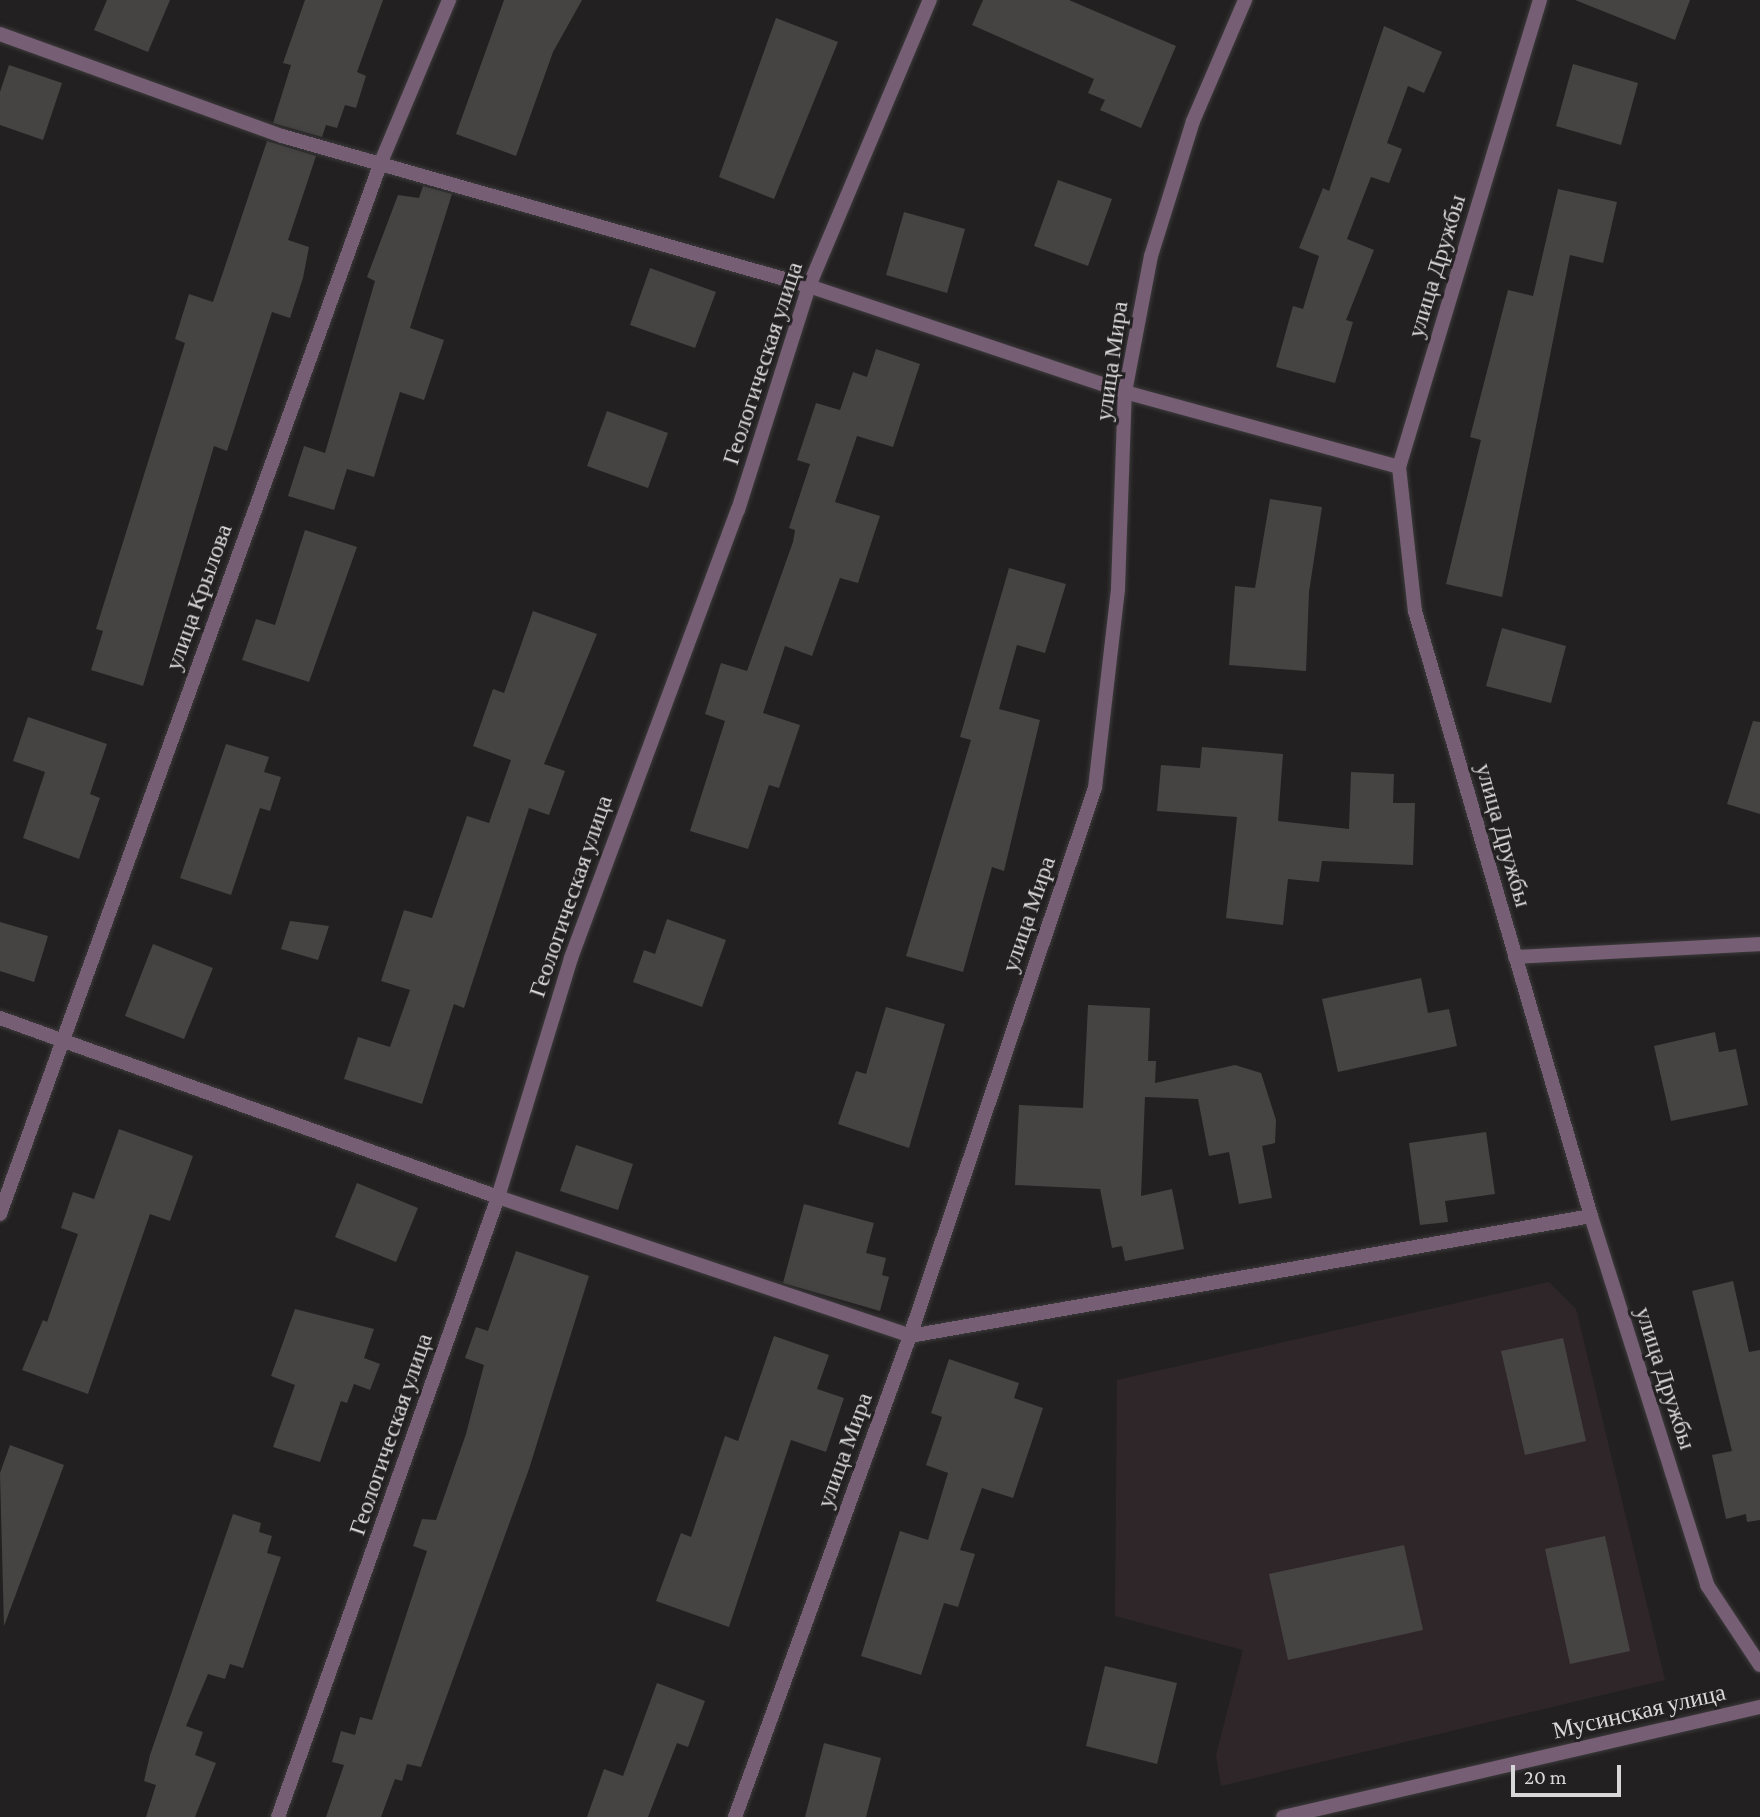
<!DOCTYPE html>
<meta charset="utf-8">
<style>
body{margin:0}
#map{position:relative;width:1760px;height:1817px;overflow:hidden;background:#232021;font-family:"Crimson Pro",serif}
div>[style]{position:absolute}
.built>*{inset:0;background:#2f262a}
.building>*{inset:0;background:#464343}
.roads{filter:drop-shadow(0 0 2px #3c3a3b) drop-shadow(0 0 2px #3c3a3b)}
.street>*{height:14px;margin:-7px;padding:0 7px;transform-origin:7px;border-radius:7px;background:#765f74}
span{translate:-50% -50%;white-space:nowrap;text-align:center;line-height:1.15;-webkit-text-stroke:6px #232021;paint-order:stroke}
.street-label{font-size:24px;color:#d9d8d8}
.scale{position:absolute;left:1511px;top:1765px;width:110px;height:32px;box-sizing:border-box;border:4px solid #d9d8d8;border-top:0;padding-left:9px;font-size:21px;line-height:24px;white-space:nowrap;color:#d9d8d8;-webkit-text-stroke:5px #232021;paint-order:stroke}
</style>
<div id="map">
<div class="built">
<i style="clip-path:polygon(1549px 1282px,1576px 1309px,1665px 1680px,1221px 1786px,1216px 1755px,1243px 1650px,1115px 1616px,1117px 1380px)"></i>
</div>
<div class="building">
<i style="clip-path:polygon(107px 0,170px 0,148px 52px,94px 30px)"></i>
<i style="clip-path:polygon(305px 0,383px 0,357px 72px,366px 76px,356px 108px,345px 105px,337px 128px,326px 125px,322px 137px,273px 123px,291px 65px,283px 63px)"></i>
<i style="clip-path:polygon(504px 0,582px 0,553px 52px,516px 156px,456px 134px)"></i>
<i style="clip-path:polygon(983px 0,1069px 0,1176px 46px,1141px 128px,1100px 110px,1105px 100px,1088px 93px,1094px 79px,972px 25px)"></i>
<i style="clip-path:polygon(1575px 0,1690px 0,1675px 40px)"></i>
<i style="clip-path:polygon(776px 18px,838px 42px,774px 199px,719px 177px)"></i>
<i style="clip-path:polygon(1384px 26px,1442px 52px,1424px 93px,1408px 86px,1387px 143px,1402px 149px,1389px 183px,1371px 177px,1347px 239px,1374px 250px,1346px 320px,1353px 322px,1335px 383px,1276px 367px,1293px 306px,1303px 309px,1319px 256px,1299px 248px,1323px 188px,1329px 191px)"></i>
<i style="clip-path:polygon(1573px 64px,1638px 83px,1621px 145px,1556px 126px)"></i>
<i style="clip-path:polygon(9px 65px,62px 83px,43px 140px,0 125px,0 92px)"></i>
<i style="clip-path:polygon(267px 141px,316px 156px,288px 240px,309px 247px,303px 278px,290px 318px,272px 312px,227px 451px,214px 446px,143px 686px,91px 670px,103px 631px,96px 629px,185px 343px,175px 339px,189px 294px,213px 302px)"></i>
<i style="clip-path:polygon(1058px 180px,1112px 199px,1088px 266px,1034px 246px)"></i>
<i style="clip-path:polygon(423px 186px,452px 194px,410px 328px,444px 340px,424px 400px,400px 392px,374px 477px,347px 469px,334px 510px,288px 496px,304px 446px,325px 453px,375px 281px,367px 277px,398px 195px,419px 198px)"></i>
<i style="clip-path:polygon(1558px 189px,1617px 202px,1603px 263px,1570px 255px,1502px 597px,1446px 584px,1481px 440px,1470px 437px,1508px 290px,1533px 296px)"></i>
<i style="clip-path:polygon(904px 212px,965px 229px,947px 293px,886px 275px)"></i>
<i style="clip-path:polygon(650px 268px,716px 292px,695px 348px,630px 325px)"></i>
<i style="clip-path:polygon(876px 349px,920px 364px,893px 447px,857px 436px,835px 502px,880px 516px,858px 583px,840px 578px,812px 656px,785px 646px,763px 713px,800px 725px,779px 788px,769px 785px,748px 849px,690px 831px,725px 721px,705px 714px,721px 663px,747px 671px,793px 542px,795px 530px,789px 528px,810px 464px,797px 460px,816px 403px,840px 410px,853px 372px,867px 377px)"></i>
<i style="clip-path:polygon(607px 411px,668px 433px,648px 488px,587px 466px)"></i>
<i style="clip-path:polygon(1270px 499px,1322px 507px,1309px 592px,1306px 671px,1229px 665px,1235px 586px,1255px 588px)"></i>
<i style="clip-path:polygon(305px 530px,357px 547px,309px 682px,242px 660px,256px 619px,275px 625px)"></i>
<i style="clip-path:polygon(1009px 568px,1066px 584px,1045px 653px,1017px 645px,999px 709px,1040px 720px,1004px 871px,992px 867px,963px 972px,906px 956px,971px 740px,960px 737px)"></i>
<i style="clip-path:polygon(533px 611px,597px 634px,544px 764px,565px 771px,549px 815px,529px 808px,464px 1008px,454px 1004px,422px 1104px,344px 1079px,358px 1037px,390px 1047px,410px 990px,381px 981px,404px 910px,432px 918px,467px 816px,489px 823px,511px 760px,473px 746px,493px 689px,504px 693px)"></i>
<i style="clip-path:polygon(1502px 628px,1566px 646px,1551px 703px,1486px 686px)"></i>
<i style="clip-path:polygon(28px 717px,107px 744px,90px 794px,100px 798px,79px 859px,23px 838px,45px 772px,13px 761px)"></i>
<i style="clip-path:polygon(1753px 721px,1760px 722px,1760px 814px,1727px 804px)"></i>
<i style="clip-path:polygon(226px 744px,269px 757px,264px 772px,281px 777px,270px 811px,260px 808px,231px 895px,180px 878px)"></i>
<i style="clip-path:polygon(1202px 747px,1283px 754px,1278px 821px,1349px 829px,1351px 772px,1394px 774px,1393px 803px,1415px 803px,1413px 865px,1322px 861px,1319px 882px,1288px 879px,1283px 925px,1226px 918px,1237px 817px,1157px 811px,1161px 765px,1200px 768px)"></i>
<i style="clip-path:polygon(667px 919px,726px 940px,702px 1007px,633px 982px,644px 950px,655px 954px)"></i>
<i style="clip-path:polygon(290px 921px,329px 926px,318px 960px,281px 949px)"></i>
<i style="clip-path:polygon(0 922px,48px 936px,34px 982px,0 971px)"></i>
<i style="clip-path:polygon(153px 944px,213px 968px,184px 1039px,125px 1016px)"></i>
<i style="clip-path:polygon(1421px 978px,1428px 1013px,1449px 1009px,1457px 1046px,1338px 1072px,1322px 999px)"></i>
<i style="clip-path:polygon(1088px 1005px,1150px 1008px,1148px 1061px,1156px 1061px,1155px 1083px,1235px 1065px,1261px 1073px,1276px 1120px,1275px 1143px,1262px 1146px,1272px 1198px,1239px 1204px,1229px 1152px,1209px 1156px,1198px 1099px,1145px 1097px,1141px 1196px,1172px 1189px,1184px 1249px,1125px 1261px,1122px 1246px,1112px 1248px,1100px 1189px,1015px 1185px,1019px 1105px,1083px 1108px)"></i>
<i style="clip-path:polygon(886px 1007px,945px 1024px,909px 1148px,838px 1124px,856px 1071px,866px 1074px)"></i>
<i style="clip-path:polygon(1715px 1032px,1719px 1052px,1736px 1049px,1748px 1105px,1671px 1121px,1654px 1046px)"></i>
<i style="clip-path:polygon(119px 1129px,193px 1156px,170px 1221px,150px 1214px,88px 1394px,22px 1370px,43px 1320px,47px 1322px,78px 1234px,61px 1228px,73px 1192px,94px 1199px)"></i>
<i style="clip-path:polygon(1486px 1132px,1495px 1194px,1445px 1201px,1448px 1222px,1420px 1225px,1409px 1143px)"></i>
<i style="clip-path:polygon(576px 1145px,633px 1164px,618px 1210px,560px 1191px)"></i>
<i style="clip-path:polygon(357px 1183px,418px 1208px,396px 1262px,335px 1237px)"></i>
<i style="clip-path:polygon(804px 1204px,874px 1223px,866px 1253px,886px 1258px,882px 1275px,889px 1277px,880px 1311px,783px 1283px)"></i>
<i style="clip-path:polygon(516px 1251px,589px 1276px,529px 1469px,421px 1767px,407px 1764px,402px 1781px,395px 1779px,381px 1817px,326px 1817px,344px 1765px,332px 1762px,341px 1731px,355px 1735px,360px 1717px,372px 1720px,427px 1551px,413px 1546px,422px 1519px,436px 1520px,466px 1434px,484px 1365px,465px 1358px,476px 1327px,488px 1331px)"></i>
<i style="clip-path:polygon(1733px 1281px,1749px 1352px,1760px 1350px,1760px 1520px,1747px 1522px,1746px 1514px,1726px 1519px,1712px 1455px,1732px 1451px,1692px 1291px)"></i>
<i style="clip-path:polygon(295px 1309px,374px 1329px,364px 1358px,380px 1364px,370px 1390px,354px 1384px,347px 1403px,341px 1401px,320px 1462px,273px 1447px,295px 1385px,271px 1376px)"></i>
<i style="clip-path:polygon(774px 1336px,829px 1355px,817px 1389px,844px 1398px,826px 1452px,791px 1440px,729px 1627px,656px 1601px,681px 1533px,691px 1537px,725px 1436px,738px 1441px)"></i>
<i style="clip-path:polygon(1563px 1338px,1586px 1441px,1525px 1455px,1501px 1351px)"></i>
<i style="clip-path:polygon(949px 1359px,1019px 1383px,1014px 1398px,1043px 1408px,1013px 1498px,982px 1488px,960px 1550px,975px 1554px,958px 1607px,944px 1603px,921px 1675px,861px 1656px,900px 1531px,928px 1540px,948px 1473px,926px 1465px,942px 1417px,931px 1413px)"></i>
<i style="clip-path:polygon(10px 1445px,64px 1465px,4px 1626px,0 1473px)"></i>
<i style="clip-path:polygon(233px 1514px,261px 1523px,259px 1532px,272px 1536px,267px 1553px,281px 1557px,243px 1668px,230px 1664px,225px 1679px,208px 1674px,186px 1726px,203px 1732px,195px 1755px,216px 1763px,195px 1817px,146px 1817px,156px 1785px,144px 1781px,150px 1755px)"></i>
<i style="clip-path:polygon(1605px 1536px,1630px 1651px,1570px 1664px,1545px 1549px)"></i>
<i style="clip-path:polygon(1404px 1545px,1423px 1630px,1288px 1660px,1269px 1574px)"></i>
<i style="clip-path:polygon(1105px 1666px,1177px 1683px,1157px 1764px,1086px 1746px)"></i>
<i style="clip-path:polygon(657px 1683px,705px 1701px,688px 1747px,677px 1743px,648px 1817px,587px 1817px,604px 1769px,623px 1776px)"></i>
<i style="clip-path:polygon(824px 1743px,881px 1758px,866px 1817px,805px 1817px)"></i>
</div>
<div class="roads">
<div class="street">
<i style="left:1540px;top:0;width:488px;rotate:106.8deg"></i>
<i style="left:1399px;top:467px;width:145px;rotate:83.7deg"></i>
<i style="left:1415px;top:611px;width:630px;rotate:73.78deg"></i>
<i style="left:1591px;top:1216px;width:387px;rotate:72.5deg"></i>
<i style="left:1707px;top:1585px;width:96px;rotate:56.5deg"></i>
<i style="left:0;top:34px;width:300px;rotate:19.9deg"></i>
<i style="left:282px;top:136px;width:548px;rotate:15.89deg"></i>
<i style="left:809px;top:286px;width:333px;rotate:18.5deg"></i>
<i style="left:1125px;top:392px;width:284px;rotate:15.3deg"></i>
<i style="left:1515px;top:957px;width:245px;rotate:-3deg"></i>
<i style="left:0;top:1018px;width:529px;rotate:19.77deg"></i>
<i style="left:498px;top:1197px;width:435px;rotate:18.6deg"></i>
<i style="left:910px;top:1336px;width:691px;rotate:-9.99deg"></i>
<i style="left:0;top:1214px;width:1119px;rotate:-70.09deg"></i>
<i style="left:381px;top:162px;width:176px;rotate:-67.2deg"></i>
<i style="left:278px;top:1817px;width:658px;rotate:-70.46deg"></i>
<i style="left:498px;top:1197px;width:250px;rotate:-73deg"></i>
<i style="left:571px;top:958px;width:478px;rotate:-69.6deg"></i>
<i style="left:738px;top:510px;width:235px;rotate:-72.4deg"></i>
<i style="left:809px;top:286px;width:311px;rotate:-67.1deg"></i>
<i style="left:735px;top:1817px;width:512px;rotate:-70.01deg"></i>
<i style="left:910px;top:1336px;width:578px;rotate:-71.35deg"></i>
<i style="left:1095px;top:788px;width:201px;rotate:-83.4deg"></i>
<i style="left:1118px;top:588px;width:196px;rotate:-88deg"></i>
<i style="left:1125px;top:392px;width:138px;rotate:-79.2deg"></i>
<i style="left:1151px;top:256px;width:141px;rotate:-72.7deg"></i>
<i style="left:1193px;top:121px;width:132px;rotate:-66.7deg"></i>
<i style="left:1283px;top:1817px;width:490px;rotate:-13deg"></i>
</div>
</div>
<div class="street-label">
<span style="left:1436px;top:266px;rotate:-73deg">улица Дружбы</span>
<span style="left:1111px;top:361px;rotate:-82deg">улица Мира</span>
<span style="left:762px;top:363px;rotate:-72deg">Геологическая улица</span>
<span style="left:198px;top:597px;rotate:-70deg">улица Крылова</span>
<span style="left:1504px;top:835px;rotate:74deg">улица Дружбы</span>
<span style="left:570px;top:896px;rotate:-71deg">Геологическая улица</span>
<span style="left:1028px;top:914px;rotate:-71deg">улица Мира</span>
<span style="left:1666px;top:1378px;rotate:72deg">улица Дружбы</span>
<span style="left:390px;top:1434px;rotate:-71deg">Геологическая улица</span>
<span style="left:844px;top:1450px;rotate:-70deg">улица Мира</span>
<span style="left:1639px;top:1711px;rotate:-13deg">Мусинская улица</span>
</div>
<div class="scale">20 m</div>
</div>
